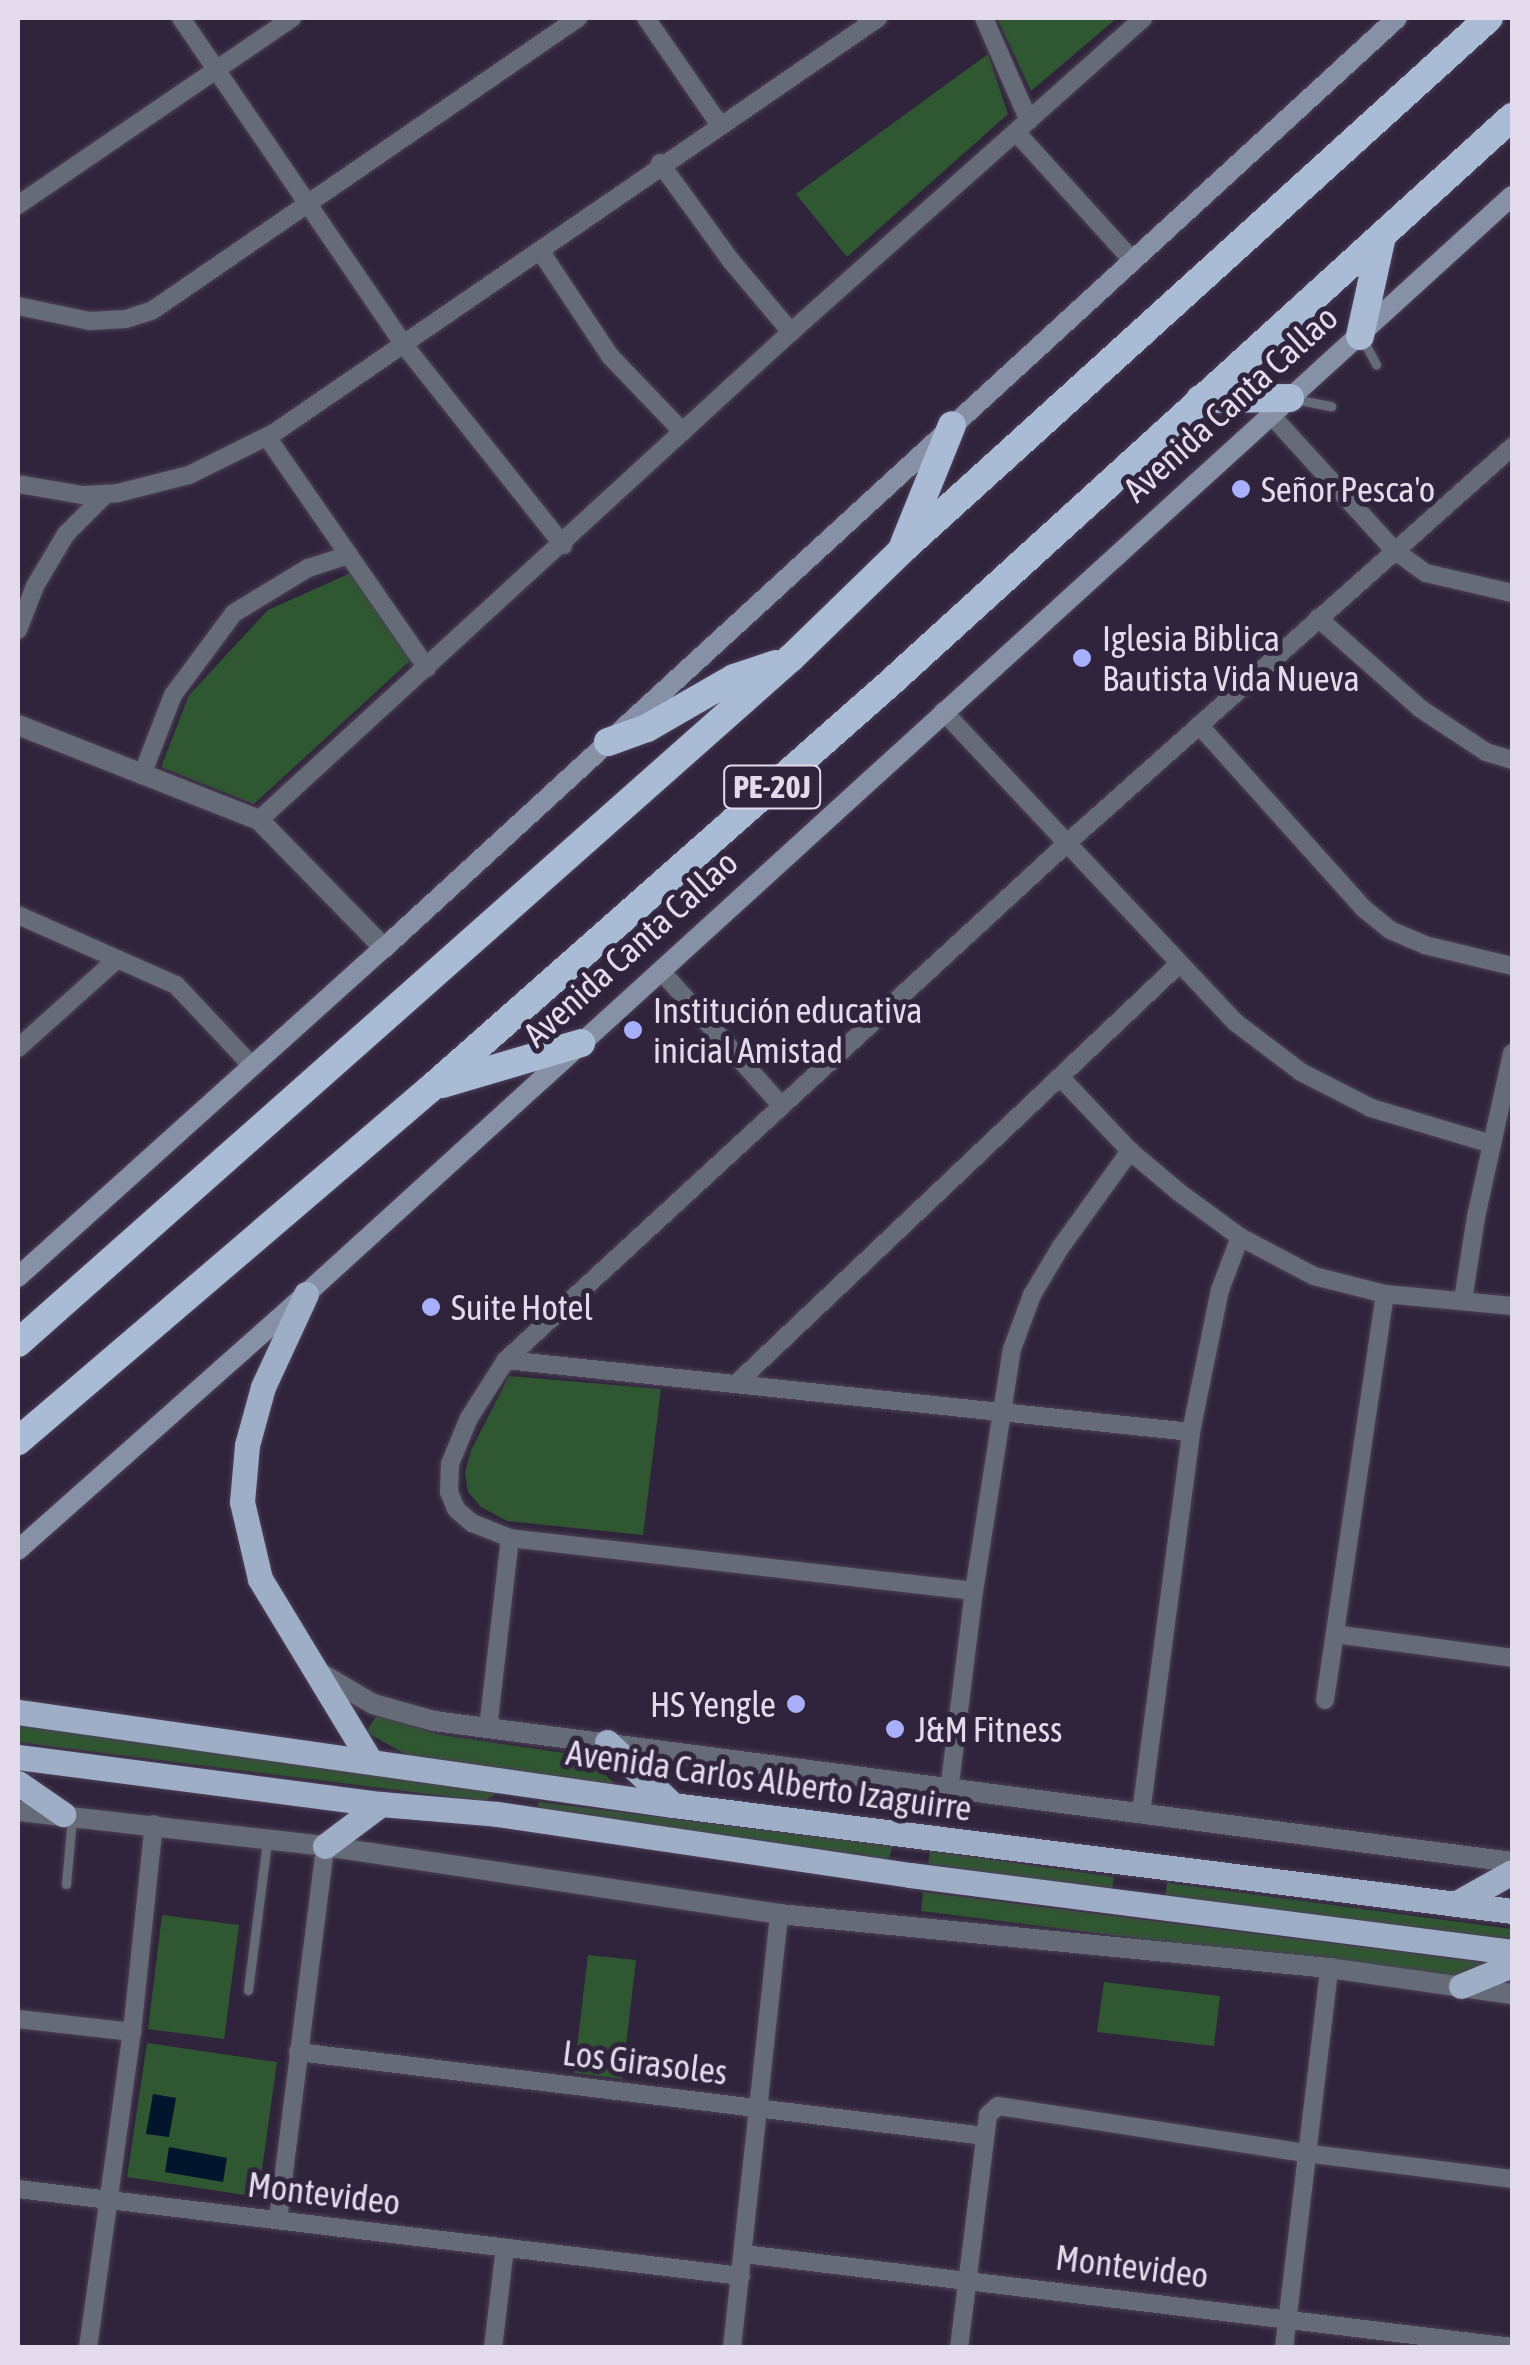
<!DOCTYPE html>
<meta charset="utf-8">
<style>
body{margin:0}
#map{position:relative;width:1530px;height:2365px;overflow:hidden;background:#30243c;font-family:"Asap Condensed",sans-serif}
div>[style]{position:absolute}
.green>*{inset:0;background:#2f5731}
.water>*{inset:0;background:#01152c}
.roads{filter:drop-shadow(0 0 2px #4d4158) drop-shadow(0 0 2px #4d4158)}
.service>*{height:9px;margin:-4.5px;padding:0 4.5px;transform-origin:4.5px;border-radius:4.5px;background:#656c78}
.minor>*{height:18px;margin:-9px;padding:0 9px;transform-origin:9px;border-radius:9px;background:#656c78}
.tertiary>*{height:20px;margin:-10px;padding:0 10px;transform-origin:10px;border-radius:10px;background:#656c78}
.secondary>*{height:20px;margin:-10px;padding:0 10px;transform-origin:10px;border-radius:10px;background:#8691a5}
.primary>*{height:25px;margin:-12.5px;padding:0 12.5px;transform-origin:12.5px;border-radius:12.5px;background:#9faec7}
.trunk>*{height:28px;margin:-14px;padding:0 14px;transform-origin:14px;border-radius:14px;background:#aabbd6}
.dots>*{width:28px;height:28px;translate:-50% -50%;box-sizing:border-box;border:5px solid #30243c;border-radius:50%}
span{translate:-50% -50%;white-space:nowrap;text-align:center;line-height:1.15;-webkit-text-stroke:10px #30243c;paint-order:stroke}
.shield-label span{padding:2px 8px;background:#30243c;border:2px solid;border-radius:8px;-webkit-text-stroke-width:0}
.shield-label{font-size:32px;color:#e3dbec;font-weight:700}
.street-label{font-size:35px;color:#e3dbec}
.poi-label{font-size:35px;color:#e3dbec}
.left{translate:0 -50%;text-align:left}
.right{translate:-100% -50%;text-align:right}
.frame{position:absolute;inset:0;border:20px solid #e3dbec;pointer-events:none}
</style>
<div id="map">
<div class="green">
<i style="clip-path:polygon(997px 18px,1117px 18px,1031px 91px)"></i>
<i style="clip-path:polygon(988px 54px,1008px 114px,847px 257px,796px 194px)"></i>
<i style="clip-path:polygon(353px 572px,413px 658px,254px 804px,161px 767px,189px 695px,268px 610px)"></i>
<i style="clip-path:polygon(509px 1376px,661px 1389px,643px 1535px,507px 1521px,481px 1507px,468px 1492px,465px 1472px,471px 1450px)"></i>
<i style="clip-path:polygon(377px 1715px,441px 1735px,585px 1756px,616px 1785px,423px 1764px,366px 1732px)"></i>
<i style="clip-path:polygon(18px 1724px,492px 1782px,496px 1794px,484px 1801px,18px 1742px)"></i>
<i style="clip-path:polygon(538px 1802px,893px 1846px,888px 1860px,537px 1815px)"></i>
<i style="clip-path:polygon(930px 1851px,1114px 1877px,1112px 1890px,928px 1864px)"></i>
<i style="clip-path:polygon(1167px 1883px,1512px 1929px,1512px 1945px,1165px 1898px)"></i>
<i style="clip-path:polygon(923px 1892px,1504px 1965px,1479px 1981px,921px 1911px)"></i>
<i style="clip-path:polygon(162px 1915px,239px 1925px,224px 2039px,148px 2029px)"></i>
<i style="clip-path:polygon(588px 1955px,636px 1960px,622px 2079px,574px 2073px)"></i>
<i style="clip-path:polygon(1104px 1982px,1220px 1996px,1214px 2046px,1097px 2032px)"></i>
<i style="clip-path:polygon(147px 2043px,277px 2062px,258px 2197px,127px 2177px)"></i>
</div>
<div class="water">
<i style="clip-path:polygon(153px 2094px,176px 2098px,169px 2137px,146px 2134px)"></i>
<i style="clip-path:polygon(169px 2147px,227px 2158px,223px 2182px,165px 2172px)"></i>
</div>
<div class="roads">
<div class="service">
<i style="left:1362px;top:338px;width:30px;rotate:62deg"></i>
<i style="left:1294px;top:399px;width:38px;rotate:11deg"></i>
<i style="left:66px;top:1884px;width:66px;rotate:-84.8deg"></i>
<i style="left:248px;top:1990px;width:150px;rotate:-82.7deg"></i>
</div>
<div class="minor">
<i style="left:181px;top:18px;width:396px;rotate:55.7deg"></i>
<i style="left:404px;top:345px;width:256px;rotate:51.5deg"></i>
<i style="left:646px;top:18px;width:129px;rotate:55.4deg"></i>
<i style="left:984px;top:18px;width:112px;rotate:66.4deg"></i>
<i style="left:1016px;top:132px;width:171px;rotate:47.8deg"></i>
<i style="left:660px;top:163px;width:122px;rotate:54deg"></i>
<i style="left:732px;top:262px;width:92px;rotate:49.9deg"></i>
<i style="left:18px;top:205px;width:332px;rotate:-34.3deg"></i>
<i style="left:541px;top:252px;width:125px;rotate:56.4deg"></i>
<i style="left:610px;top:356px;width:105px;rotate:46.2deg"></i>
<i style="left:18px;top:306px;width:73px;rotate:11.9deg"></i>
<i style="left:89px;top:321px;width:37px;rotate:-3deg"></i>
<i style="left:126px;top:319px;width:28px;rotate:-18deg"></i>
<i style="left:153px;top:310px;width:516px;rotate:-34.49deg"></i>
<i style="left:1272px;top:416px;width:181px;rotate:47.7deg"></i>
<i style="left:1394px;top:550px;width:39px;rotate:36deg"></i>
<i style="left:1426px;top:573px;width:88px;rotate:13.1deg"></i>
<i style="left:267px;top:437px;width:281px;rotate:55.3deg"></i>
<i style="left:18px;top:484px;width:66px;rotate:9.6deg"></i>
<i style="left:83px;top:495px;width:35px;rotate:-3deg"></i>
<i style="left:118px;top:493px;width:73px;rotate:-14.2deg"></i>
<i style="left:189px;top:475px;width:95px;rotate:-26.3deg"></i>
<i style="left:274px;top:433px;width:733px;rotate:-34.49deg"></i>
<i style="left:1318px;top:618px;width:137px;rotate:41.5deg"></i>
<i style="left:1421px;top:709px;width:78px;rotate:33.5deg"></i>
<i style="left:1486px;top:752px;width:27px;rotate:17deg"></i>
<i style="left:18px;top:630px;width:47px;rotate:-68.9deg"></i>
<i style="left:35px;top:586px;width:61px;rotate:-59.2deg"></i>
<i style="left:66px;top:534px;width:57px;rotate:-45deg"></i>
<i style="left:943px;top:711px;width:427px;rotate:46.8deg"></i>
<i style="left:1235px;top:1022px;width:83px;rotate:37.1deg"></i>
<i style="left:1301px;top:1072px;width:79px;rotate:27.2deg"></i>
<i style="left:1371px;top:1108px;width:126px;rotate:16.6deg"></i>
<i style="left:1199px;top:725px;width:246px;rotate:48.1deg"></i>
<i style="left:1363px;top:908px;width:35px;rotate:39deg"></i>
<i style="left:1390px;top:930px;width:38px;rotate:23deg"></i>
<i style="left:1425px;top:945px;width:89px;rotate:13.6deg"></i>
<i style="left:142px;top:775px;width:86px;rotate:-68.8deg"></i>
<i style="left:173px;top:695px;width:102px;rotate:-53.4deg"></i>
<i style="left:234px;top:613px;width:87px;rotate:-31.3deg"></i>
<i style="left:308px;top:568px;width:43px;rotate:-17.6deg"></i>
<i style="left:259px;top:820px;width:722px;rotate:-42.53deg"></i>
<i style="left:791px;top:332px;width:472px;rotate:-41.7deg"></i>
<i style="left:18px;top:915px;width:173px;rotate:23.9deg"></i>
<i style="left:176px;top:985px;width:110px;rotate:46.8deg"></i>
<i style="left:662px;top:972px;width:177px;rotate:48.2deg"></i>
<i style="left:18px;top:1048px;width:130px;rotate:-41.9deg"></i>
<i style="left:1062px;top:1079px;width:99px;rotate:46.6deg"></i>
<i style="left:1130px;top:1151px;width:65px;rotate:40deg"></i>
<i style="left:1180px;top:1193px;width:74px;rotate:36.3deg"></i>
<i style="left:1240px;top:1237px;width:84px;rotate:27.8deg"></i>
<i style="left:1314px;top:1276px;width:73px;rotate:14.2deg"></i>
<i style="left:1385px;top:1294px;width:128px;rotate:5.4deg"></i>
<i style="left:1463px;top:1300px;width:84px;rotate:-81.1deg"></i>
<i style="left:1476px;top:1217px;width:168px;rotate:-77.6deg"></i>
<i style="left:506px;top:1360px;width:689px;rotate:6deg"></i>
<i style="left:737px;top:1383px;width:609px;rotate:-43.47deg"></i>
<i style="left:974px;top:1591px;width:467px;rotate:-173.5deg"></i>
<i style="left:510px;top:1538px;width:41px;rotate:-158.5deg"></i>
<i style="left:472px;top:1523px;width:21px;rotate:-139deg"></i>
<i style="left:456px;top:1509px;width:18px;rotate:-112deg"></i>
<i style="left:449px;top:1492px;width:28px;rotate:-88deg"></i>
<i style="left:450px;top:1464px;width:50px;rotate:-67.6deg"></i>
<i style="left:469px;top:1418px;width:69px;rotate:-57.5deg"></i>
<i style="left:506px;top:1360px;width:760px;rotate:-42.65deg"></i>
<i style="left:1065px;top:845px;width:599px;rotate:-41.68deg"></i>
<i style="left:1335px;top:1634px;width:179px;rotate:7.7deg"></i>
<i style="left:1325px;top:1700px;width:410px;rotate:-81.6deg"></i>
<i style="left:488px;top:1728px;width:191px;rotate:-83.4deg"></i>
<i style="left:949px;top:1791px;width:202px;rotate:-82.9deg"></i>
<i style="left:974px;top:1591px;width:245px;rotate:-81.1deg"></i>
<i style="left:1012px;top:1349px;width:58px;rotate:-69.7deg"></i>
<i style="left:1032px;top:1295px;width:55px;rotate:-59.2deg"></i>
<i style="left:1060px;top:1248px;width:120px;rotate:-54.2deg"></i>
<i style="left:1141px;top:1813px;width:384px;rotate:-82.5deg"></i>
<i style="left:1191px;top:1432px;width:145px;rotate:-78.5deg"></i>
<i style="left:1220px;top:1290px;width:57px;rotate:-69.3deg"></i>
<i style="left:18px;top:2019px;width:115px;rotate:6.5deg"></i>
<i style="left:298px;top:2052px;width:692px;rotate:6.97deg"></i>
<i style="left:18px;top:2189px;width:728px;rotate:6.86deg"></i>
<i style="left:278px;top:2220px;width:377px;rotate:-82.8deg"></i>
<i style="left:744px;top:2254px;width:774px;rotate:6.9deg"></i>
<i style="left:88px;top:2348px;width:319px;rotate:-82.1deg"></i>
<i style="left:132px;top:2032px;width:209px;rotate:-84deg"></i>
<i style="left:493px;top:2348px;width:101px;rotate:-83.2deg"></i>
<i style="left:732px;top:2348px;width:437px;rotate:-83.8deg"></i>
<i style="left:959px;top:2348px;width:235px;rotate:-82.9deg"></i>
<i style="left:988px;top:2115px;width:13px;rotate:-42deg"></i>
<i style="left:998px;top:2106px;width:310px;rotate:8.7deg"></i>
<i style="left:1304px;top:2153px;width:210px;rotate:7.1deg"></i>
<i style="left:1284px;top:2348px;width:383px;rotate:-83.2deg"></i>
</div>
<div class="tertiary">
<i style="left:18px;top:725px;width:259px;rotate:21.5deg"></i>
<i style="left:259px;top:820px;width:179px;rotate:45.7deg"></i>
<i style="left:315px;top:1670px;width:67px;rotate:30.4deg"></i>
<i style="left:373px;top:1704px;width:63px;rotate:15.6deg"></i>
<i style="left:434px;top:1721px;width:1087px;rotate:7.45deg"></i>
<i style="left:18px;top:1811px;width:309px;rotate:6.5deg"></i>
<i style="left:325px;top:1846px;width:459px;rotate:8.5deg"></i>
<i style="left:779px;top:1914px;width:553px;rotate:5.61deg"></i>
<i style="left:1329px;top:1968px;width:185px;rotate:8.1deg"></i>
</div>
<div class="secondary">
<i style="left:18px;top:1277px;width:492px;rotate:-42deg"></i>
<i style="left:384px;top:948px;width:1375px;rotate:-42.55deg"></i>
<i style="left:18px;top:1550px;width:385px;rotate:-41.6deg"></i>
<i style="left:306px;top:1294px;width:1631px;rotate:-42.32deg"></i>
</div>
<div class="primary">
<i style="left:306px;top:1294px;width:102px;rotate:114.8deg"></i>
<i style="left:263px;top:1387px;width:60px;rotate:105.4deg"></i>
<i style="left:247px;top:1445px;width:57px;rotate:95deg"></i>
<i style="left:242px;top:1502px;width:79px;rotate:76.8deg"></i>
<i style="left:260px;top:1579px;width:210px;rotate:58.8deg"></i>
<i style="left:18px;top:1712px;width:662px;rotate:8.08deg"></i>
<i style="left:673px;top:1805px;width:846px;rotate:7.2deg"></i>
<i style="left:607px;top:1742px;width:91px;rotate:43.7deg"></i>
<i style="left:18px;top:1757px;width:366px;rotate:7.4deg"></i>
<i style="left:381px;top:1804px;width:116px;rotate:4.9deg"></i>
<i style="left:497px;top:1814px;width:417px;rotate:8.4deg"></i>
<i style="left:910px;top:1875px;width:607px;rotate:7.29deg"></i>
<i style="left:18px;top:1783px;width:55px;rotate:34.6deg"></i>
<i style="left:325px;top:1846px;width:70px;rotate:-36.9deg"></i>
<i style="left:1455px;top:1904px;width:65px;rotate:-29.3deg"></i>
<i style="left:1461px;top:1986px;width:55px;rotate:-22.4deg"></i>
</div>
<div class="trunk">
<i style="left:1360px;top:336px;width:102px;rotate:-77.6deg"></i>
<i style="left:1200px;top:399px;width:90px;rotate:-0.6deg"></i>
<i style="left:904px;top:544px;width:128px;rotate:-68deg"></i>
<i style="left:608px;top:742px;width:41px;rotate:-19.7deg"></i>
<i style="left:647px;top:728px;width:100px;rotate:-29.9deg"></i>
<i style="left:734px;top:678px;width:44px;rotate:-18.4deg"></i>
<i style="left:442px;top:1084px;width:145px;rotate:-16.4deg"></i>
<i style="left:18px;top:1343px;width:1033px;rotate:-41.55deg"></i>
<i style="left:791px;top:658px;width:155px;rotate:-44.2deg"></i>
<i style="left:902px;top:550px;width:792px;rotate:-42.19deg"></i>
<i style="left:18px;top:1441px;width:543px;rotate:-40.52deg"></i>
<i style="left:431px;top:1088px;width:612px;rotate:-41.42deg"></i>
<i style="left:890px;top:683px;width:841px;rotate:-42.3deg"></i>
</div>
</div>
<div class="dots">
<i style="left:1241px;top:489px;background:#a8b0fc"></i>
<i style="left:1082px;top:658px;background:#a8b0fc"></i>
<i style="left:633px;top:1030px;background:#a8b0fc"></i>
<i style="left:431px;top:1307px;background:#a8b0fc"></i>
<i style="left:796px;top:1704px;background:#a8b0fc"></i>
<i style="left:895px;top:1729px;background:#a8b0fc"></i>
</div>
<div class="shield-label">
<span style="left:772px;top:787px">PE-20J</span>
</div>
<div class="street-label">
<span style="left:1230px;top:403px;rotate:-42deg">Avenida Canta Callao</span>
<span style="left:630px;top:948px;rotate:-42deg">Avenida Canta Callao</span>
<span style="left:769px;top:1780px;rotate:8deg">Avenida Carlos Alberto Izaguirre</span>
<span style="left:645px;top:2062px;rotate:7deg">Los Girasoles</span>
<span style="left:324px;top:2193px;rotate:7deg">Montevideo</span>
<span style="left:1132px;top:2266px;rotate:7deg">Montevideo</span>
</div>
<div class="poi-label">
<span class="left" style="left:1261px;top:489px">Señor Pesca'o</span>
<span class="left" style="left:1102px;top:658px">Iglesia Biblica<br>Bautista Vida Nueva</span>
<span class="left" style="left:653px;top:1030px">Institución educativa<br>inicial Amistad</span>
<span class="left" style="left:451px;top:1307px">Suite Hotel</span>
<span class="right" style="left:776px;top:1704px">HS Yengle</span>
<span class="left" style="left:915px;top:1729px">J&amp;M Fitness</span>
</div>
<div class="frame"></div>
</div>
